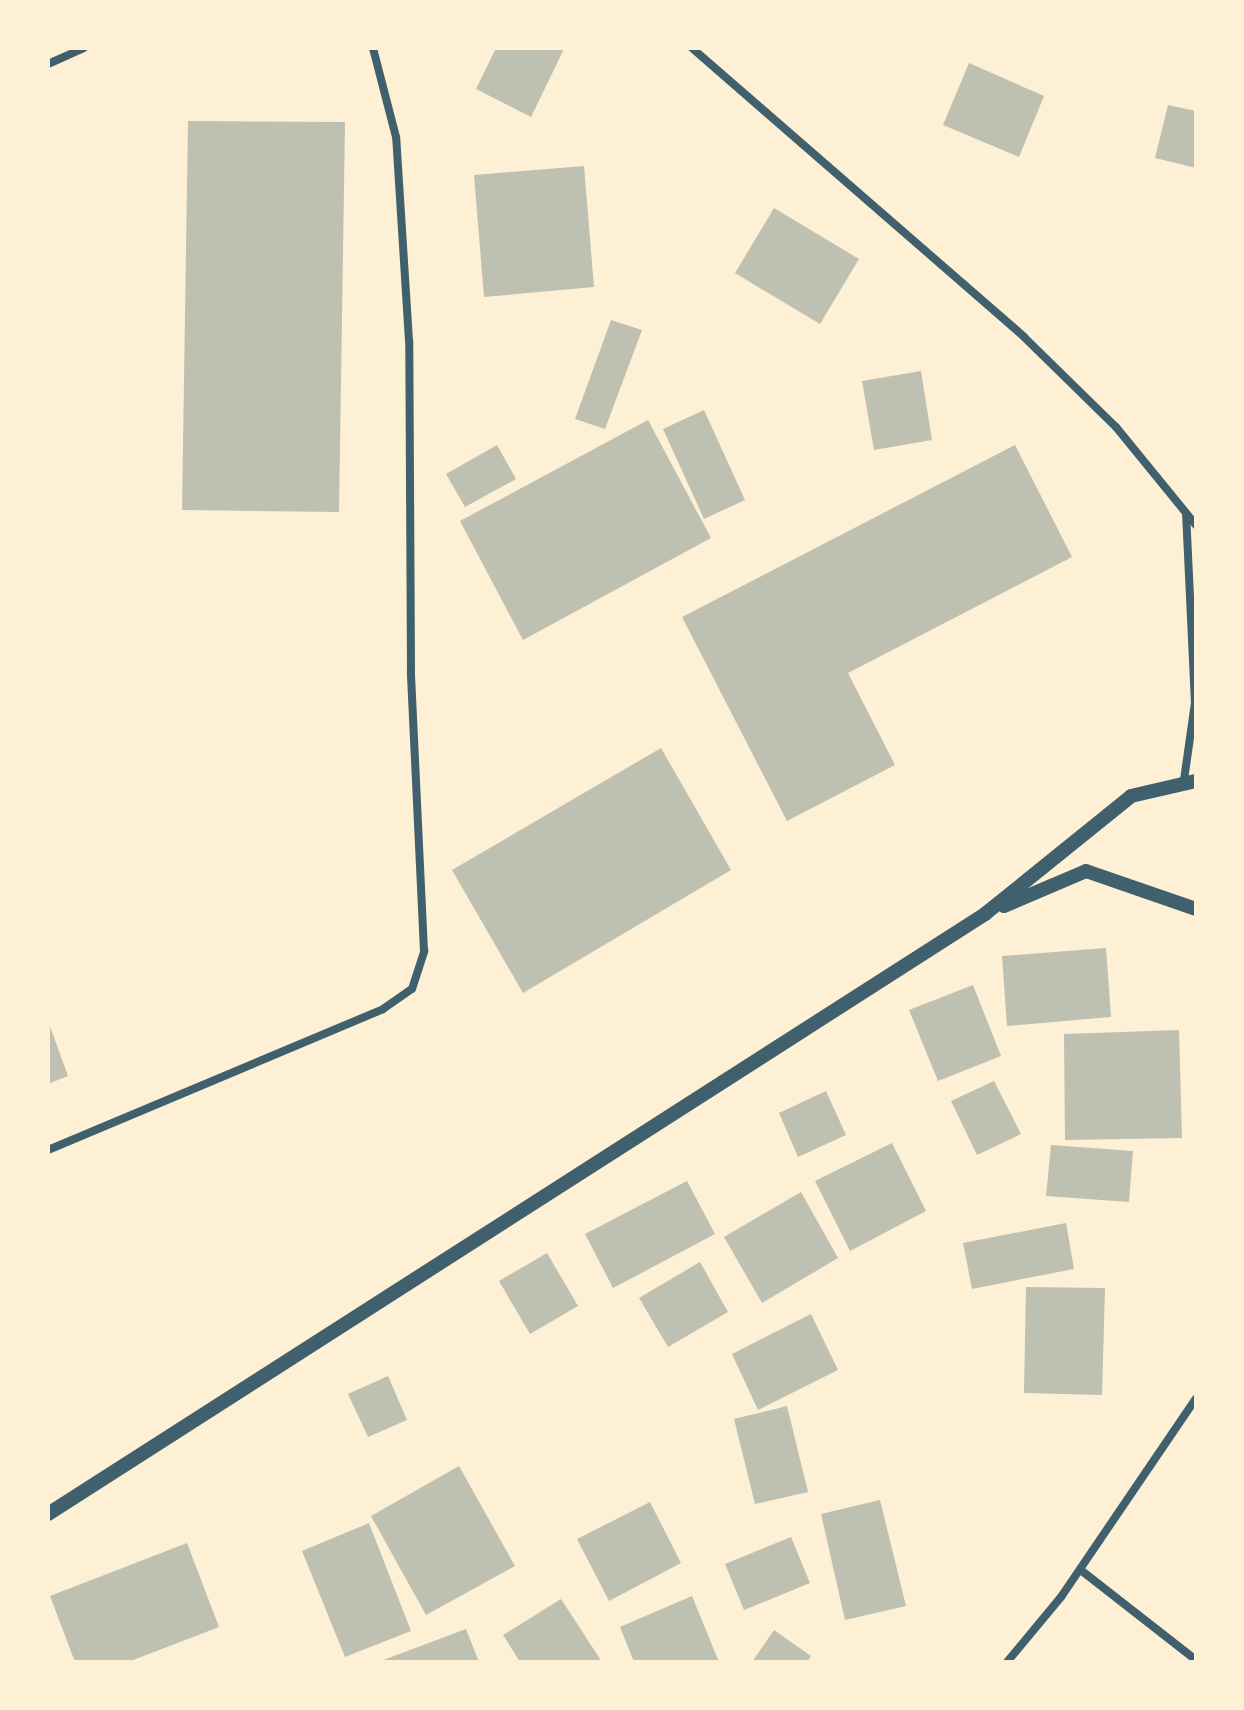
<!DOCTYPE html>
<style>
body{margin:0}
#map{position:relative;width:1244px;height:1710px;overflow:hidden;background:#fdf0d5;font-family:"Open Sans",sans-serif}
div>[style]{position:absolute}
.building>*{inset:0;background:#bec0b2}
.minor>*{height:8px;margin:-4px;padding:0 4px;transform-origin:4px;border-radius:4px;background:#3f606c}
.tertiary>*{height:14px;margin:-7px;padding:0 7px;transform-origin:7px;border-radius:7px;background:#3f606c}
span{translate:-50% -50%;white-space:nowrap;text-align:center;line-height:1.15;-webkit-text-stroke:8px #fdf0d5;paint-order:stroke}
.frame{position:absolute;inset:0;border:50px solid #fdf0d5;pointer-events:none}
</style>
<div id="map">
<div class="building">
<i style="clip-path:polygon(496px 48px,564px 49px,531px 117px,476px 89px)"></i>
<i style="clip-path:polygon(969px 63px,1044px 96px,1019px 157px,943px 125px)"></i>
<i style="clip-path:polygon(1168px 105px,1196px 111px,1196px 168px,1155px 158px)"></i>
<i style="clip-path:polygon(188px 121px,345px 122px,339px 512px,182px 510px)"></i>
<i style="clip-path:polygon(584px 166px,594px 287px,484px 297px,474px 175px)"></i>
<i style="clip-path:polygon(774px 208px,859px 259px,820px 324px,735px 273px)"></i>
<i style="clip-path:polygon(611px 320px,642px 330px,605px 429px,575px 419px)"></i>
<i style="clip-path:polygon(921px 371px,932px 440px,874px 450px,862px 381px)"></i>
<i style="clip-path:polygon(704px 410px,745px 500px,704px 519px,663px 429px)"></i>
<i style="clip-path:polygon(648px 420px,711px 538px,523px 640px,460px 521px)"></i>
<i style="clip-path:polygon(497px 445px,516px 479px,465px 507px,446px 474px)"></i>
<i style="clip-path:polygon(1015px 445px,1072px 557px,848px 673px,895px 765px,787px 821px,682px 617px)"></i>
<i style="clip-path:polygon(661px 748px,731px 870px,523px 993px,452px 870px)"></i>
<i style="clip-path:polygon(1106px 948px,1111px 1017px,1007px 1026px,1002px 956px)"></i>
<i style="clip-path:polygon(973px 985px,1001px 1056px,938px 1081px,909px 1010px)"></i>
<i style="clip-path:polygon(48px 1021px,68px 1076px,48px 1084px)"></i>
<i style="clip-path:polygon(1179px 1030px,1182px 1138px,1065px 1140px,1064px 1034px)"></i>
<i style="clip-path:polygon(994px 1081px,1021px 1134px,977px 1155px,951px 1101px)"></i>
<i style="clip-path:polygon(826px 1091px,846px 1135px,798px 1157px,779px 1113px)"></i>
<i style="clip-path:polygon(892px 1143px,926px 1211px,850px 1251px,815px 1181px)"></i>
<i style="clip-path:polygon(1051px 1145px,1133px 1151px,1129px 1202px,1046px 1196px)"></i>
<i style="clip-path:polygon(687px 1181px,715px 1234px,613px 1288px,585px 1234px)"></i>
<i style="clip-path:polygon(801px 1192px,838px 1258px,762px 1303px,724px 1237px)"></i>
<i style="clip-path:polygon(1066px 1223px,1074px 1269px,972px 1289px,963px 1243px)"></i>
<i style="clip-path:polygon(547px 1253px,578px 1306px,530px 1334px,499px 1281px)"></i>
<i style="clip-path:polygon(700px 1262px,728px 1312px,668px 1347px,639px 1298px)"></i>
<i style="clip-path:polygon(1026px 1287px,1105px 1288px,1102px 1395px,1024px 1393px)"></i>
<i style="clip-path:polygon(811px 1314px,838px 1370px,758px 1410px,732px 1354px)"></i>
<i style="clip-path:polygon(388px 1376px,407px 1420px,368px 1437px,348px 1394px)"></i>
<i style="clip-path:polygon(787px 1406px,808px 1492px,755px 1504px,734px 1419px)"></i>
<i style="clip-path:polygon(459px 1466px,515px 1566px,426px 1615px,371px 1516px)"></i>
<i style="clip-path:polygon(880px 1500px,906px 1606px,845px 1620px,821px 1514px)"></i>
<i style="clip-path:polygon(650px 1502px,681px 1563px,609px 1601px,577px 1539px)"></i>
<i style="clip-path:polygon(369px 1523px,411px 1631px,345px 1657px,302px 1551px)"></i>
<i style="clip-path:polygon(791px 1537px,810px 1583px,744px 1610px,725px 1564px)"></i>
<i style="clip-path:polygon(187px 1543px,219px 1627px,128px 1662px,75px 1662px,50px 1596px)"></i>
<i style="clip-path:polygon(692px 1596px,719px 1662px,634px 1662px,620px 1627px)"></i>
<i style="clip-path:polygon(561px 1599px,602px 1662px,520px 1662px,503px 1635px)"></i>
<i style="clip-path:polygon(466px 1629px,479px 1662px,378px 1662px)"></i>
<i style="clip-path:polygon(774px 1630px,811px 1656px,807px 1662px,752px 1662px)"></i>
</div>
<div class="minor">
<i style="left:692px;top:48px;width:440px;rotate:41deg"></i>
<i style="left:1024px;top:337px;width:129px;rotate:44.4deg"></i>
<i style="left:1116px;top:427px;width:127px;rotate:50.8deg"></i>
<i style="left:48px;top:64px;width:39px;rotate:-24deg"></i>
<i style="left:1184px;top:780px;width:78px;rotate:-81.9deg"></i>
<i style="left:1195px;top:703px;width:189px;rotate:-92.7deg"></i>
<i style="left:48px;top:1150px;width:363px;rotate:-22.8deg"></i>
<i style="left:383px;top:1009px;width:35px;rotate:-35deg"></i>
<i style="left:412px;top:989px;width:40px;rotate:-72deg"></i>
<i style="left:424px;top:951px;width:279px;rotate:-92.7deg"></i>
<i style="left:411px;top:672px;width:331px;rotate:-90.3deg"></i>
<i style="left:409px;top:341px;width:204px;rotate:-93.6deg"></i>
<i style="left:396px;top:137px;width:92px;rotate:-104.5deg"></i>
<i style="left:1082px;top:1571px;width:145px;rotate:38deg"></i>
<i style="left:1007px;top:1662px;width:85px;rotate:-50.3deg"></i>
<i style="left:1061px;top:1597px;width:240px;rotate:-55.8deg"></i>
</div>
<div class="tertiary">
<i style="left:1004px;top:906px;width:89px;rotate:-23.1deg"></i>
<i style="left:1086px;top:871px;width:116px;rotate:19.1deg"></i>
<i style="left:48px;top:1514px;width:1113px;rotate:-32.63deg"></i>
<i style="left:985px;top:914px;width:188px;rotate:-38.9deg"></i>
<i style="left:1131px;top:796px;width:67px;rotate:-13deg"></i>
</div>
<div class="frame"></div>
</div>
